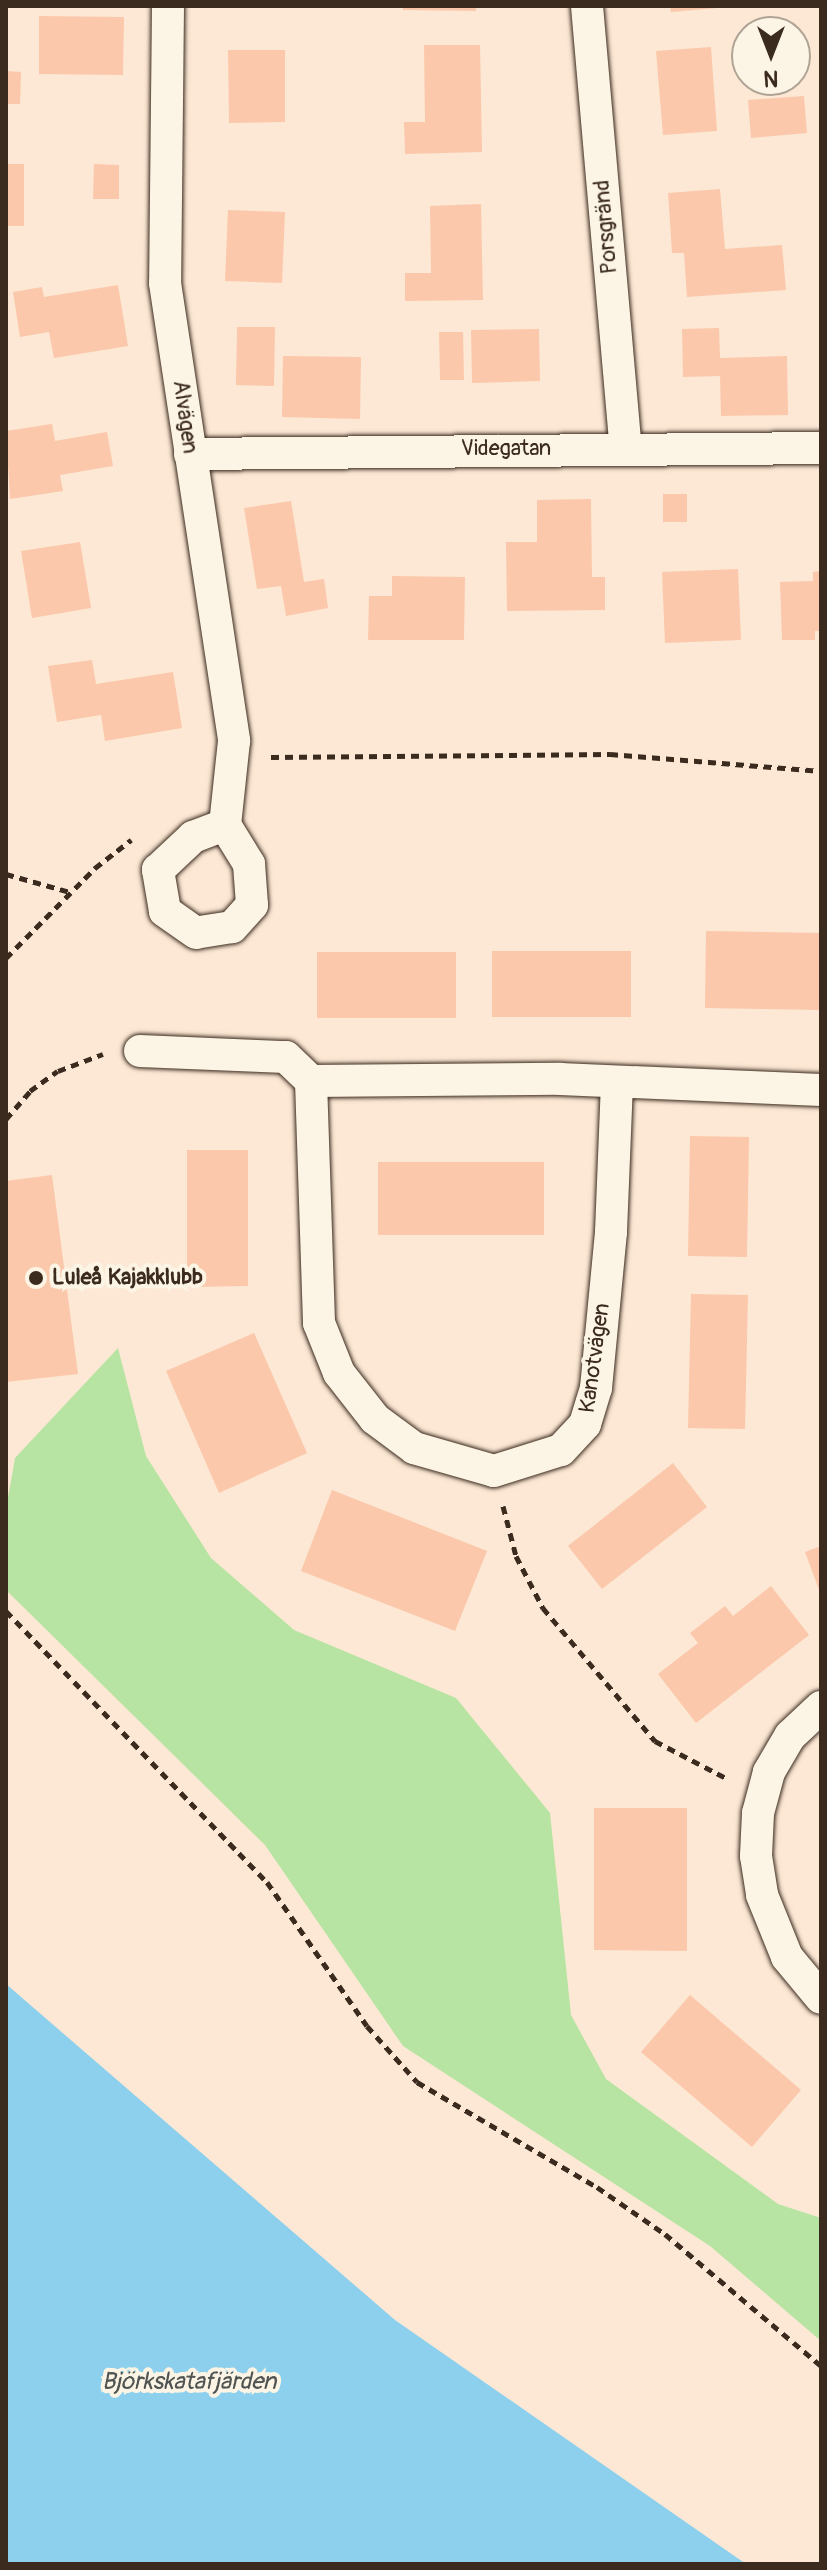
<!DOCTYPE html>
<meta charset="utf-8">
<style>
body{margin:0}
#map{position:relative;width:827px;height:2570px;overflow:hidden;background:#fce8d4;font-family:Pangolin,sans-serif}
div>[style]{position:absolute}
.green>*{inset:0;background:#b7e4a2}
.water>*{inset:0;background:#8dd0ee}
.building>*{inset:0;background:#fbc8ab}
.path>*{height:5px;margin-top:-2.5px;transform-origin:0;background:repeating-linear-gradient(90deg,#3b2a1e 0 8px,transparent 0 14px)}
.roads{filter:drop-shadow(0 0 2px #3b2a1e) drop-shadow(0 0 2px #3b2a1e)}
.street>*{height:32px;margin:-16px;padding:0 16px;transform-origin:16px;border-radius:16px;background:#fcf5e5}
.dots>*{width:22px;height:22px;translate:-50% -50%;box-sizing:border-box;border:4px solid #fcf5e5;border-radius:50%}
span{translate:-50% -50%;white-space:nowrap;text-align:center;line-height:1.15;-webkit-text-stroke:8px #fcf5e5;paint-order:stroke}
.street-label{font-size:22px;color:#3b2a1e}
.poi-label{font-size:22px;color:#3b2a1e;font-weight:700}
.left{translate:0 -50%;text-align:left}
.water-label{font-size:24px;color:#505452;font-style:italic}
.frame{position:absolute;inset:0;border:8px solid #3b2a1e;pointer-events:none}
.north{position:absolute;left:731px;top:16px;width:80px;height:80px;box-sizing:border-box;background:#fcf5e5;border:2px solid #afa495;border-radius:50%;rotate:180deg;font-size:22px;font-weight:700;line-height:32px;text-align:center;color:#3b2a1e}
.north::after{content:'';display:block;margin:auto;width:28px;height:36px;background:#3b2a1e;clip-path:polygon(50% 0,100% 100%,50% 72%,0 100%)}
</style>
<div id="map">
<div class="green">
<i style="clip-path:polygon(118px 1348px,146px 1456px,211px 1558px,294px 1630px,456px 1698px,550px 1813px,571px 2015px,606px 2079px,778px 2204px,821px 2218px,821px 2341px,710px 2246px,403px 2046px,265px 1845px,6px 1590px,6px 1509px,15px 1458px)"></i>
</div>
<div class="water">
<i style="clip-path:polygon(6px 1984px,395px 2320px,746px 2564px,6px 2564px)"></i>
</div>
<div class="building">
<i style="clip-path:polygon(403px 6px,476px 6px,476px 11px,403px 10px)"></i>
<i style="clip-path:polygon(670px 6px,717px 6px,717px 8px,671px 12px)"></i>
<i style="clip-path:polygon(39px 16px,124px 17px,123px 75px,39px 74px)"></i>
<i style="clip-path:polygon(424px 45px,480px 45px,482px 152px,405px 154px,404px 122px,425px 122px)"></i>
<i style="clip-path:polygon(711px 47px,717px 131px,663px 135px,656px 51px)"></i>
<i style="clip-path:polygon(228px 50px,285px 50px,285px 122px,229px 123px)"></i>
<i style="clip-path:polygon(6px 71px,21px 72px,20px 104px,6px 104px)"></i>
<i style="clip-path:polygon(804px 96px,807px 133px,751px 138px,748px 100px)"></i>
<i style="clip-path:polygon(6px 164px,24px 164px,24px 226px,6px 226px)"></i>
<i style="clip-path:polygon(94px 164px,119px 165px,119px 199px,93px 199px)"></i>
<i style="clip-path:polygon(720px 189px,725px 249px,782px 245px,786px 290px,687px 297px,684px 253px,672px 253px,668px 193px)"></i>
<i style="clip-path:polygon(481px 204px,483px 300px,405px 301px,405px 273px,431px 273px,430px 206px)"></i>
<i style="clip-path:polygon(228px 210px,285px 212px,282px 283px,225px 281px)"></i>
<i style="clip-path:polygon(118px 285px,128px 346px,54px 358px,49px 332px,20px 337px,13px 292px,42px 287px,44px 297px)"></i>
<i style="clip-path:polygon(237px 327px,275px 327px,274px 386px,236px 385px)"></i>
<i style="clip-path:polygon(719px 328px,720px 358px,787px 356px,788px 415px,721px 416px,720px 376px,683px 377px,682px 329px)"></i>
<i style="clip-path:polygon(539px 329px,540px 381px,472px 383px,471px 330px)"></i>
<i style="clip-path:polygon(439px 332px,463px 332px,464px 380px,440px 380px)"></i>
<i style="clip-path:polygon(283px 356px,361px 357px,360px 419px,282px 417px)"></i>
<i style="clip-path:polygon(52px 424px,55px 441px,107px 432px,113px 466px,60px 475px,63px 491px,10px 499px,6px 431px)"></i>
<i style="clip-path:polygon(663px 494px,687px 494px,687px 522px,663px 522px)"></i>
<i style="clip-path:polygon(591px 499px,592px 577px,605px 577px,605px 610px,507px 611px,506px 542px,537px 542px,537px 500px)"></i>
<i style="clip-path:polygon(291px 501px,304px 582px,324px 579px,328px 608px,286px 616px,281px 586px,257px 589px,244px 508px)"></i>
<i style="clip-path:polygon(80px 542px,91px 608px,32px 618px,21px 551px)"></i>
<i style="clip-path:polygon(738px 569px,741px 640px,665px 643px,662px 572px)"></i>
<i style="clip-path:polygon(821px 571px,821px 631px,815px 631px,815px 640px,782px 640px,780px 582px,813px 581px,813px 572px)"></i>
<i style="clip-path:polygon(392px 576px,465px 577px,464px 640px,368px 640px,369px 596px,392px 596px)"></i>
<i style="clip-path:polygon(92px 660px,96px 684px,173px 672px,182px 728px,105px 741px,101px 715px,57px 722px,48px 666px)"></i>
<i style="clip-path:polygon(706px 931px,821px 933px,821px 1010px,705px 1008px)"></i>
<i style="clip-path:polygon(492px 951px,631px 951px,631px 1017px,492px 1017px)"></i>
<i style="clip-path:polygon(317px 952px,456px 952px,456px 1018px,317px 1018px)"></i>
<i style="clip-path:polygon(690px 1136px,749px 1137px,747px 1257px,688px 1256px)"></i>
<i style="clip-path:polygon(187px 1150px,248px 1150px,248px 1286px,187px 1287px)"></i>
<i style="clip-path:polygon(378px 1162px,544px 1162px,544px 1235px,378px 1235px)"></i>
<i style="clip-path:polygon(52px 1175px,78px 1374px,6px 1382px,6px 1181px)"></i>
<i style="clip-path:polygon(691px 1294px,748px 1295px,745px 1429px,688px 1428px)"></i>
<i style="clip-path:polygon(254px 1333px,307px 1453px,219px 1493px,166px 1371px)"></i>
<i style="clip-path:polygon(673px 1463px,707px 1507px,602px 1589px,568px 1546px)"></i>
<i style="clip-path:polygon(332px 1490px,487px 1551px,455px 1631px,301px 1571px)"></i>
<i style="clip-path:polygon(821px 1546px,821px 1595px,805px 1552px)"></i>
<i style="clip-path:polygon(771px 1586px,809px 1635px,696px 1723px,658px 1674px,698px 1643px,690px 1633px,725px 1606px,733px 1616px)"></i>
<i style="clip-path:polygon(594px 1808px,687px 1808px,687px 1951px,594px 1950px)"></i>
<i style="clip-path:polygon(690px 1995px,801px 2090px,752px 2147px,641px 2052px)"></i>
</div>
<div class="path">
<i style="left:271px;top:757px;width:339px;rotate:-0.5deg"></i>
<i style="left:610px;top:754px;width:212px;rotate:4.6deg"></i>
<i style="left:6px;top:874px;width:66px;rotate:15.7deg"></i>
<i style="left:6px;top:958px;width:127px;rotate:-45.3deg"></i>
<i style="left:95px;top:868px;width:46px;rotate:-37.9deg"></i>
<i style="left:6px;top:1119px;width:37px;rotate:-49deg"></i>
<i style="left:30px;top:1091px;width:34px;rotate:-36deg"></i>
<i style="left:58px;top:1071px;width:48px;rotate:-20.7deg"></i>
<i style="left:503px;top:1506px;width:52px;rotate:75.4deg"></i>
<i style="left:516px;top:1556px;width:59px;rotate:62.6deg"></i>
<i style="left:543px;top:1608px;width:174px;rotate:49.9deg"></i>
<i style="left:655px;top:1741px;width:82px;rotate:27.5deg"></i>
<i style="left:6px;top:1611px;width:376px;rotate:46.1deg"></i>
<i style="left:267px;top:1882px;width:175px;rotate:55.2deg"></i>
<i style="left:367px;top:2026px;width:75px;rotate:48.2deg"></i>
<i style="left:417px;top:2082px;width:208px;rotate:30.3deg"></i>
<i style="left:597px;top:2187px;width:83px;rotate:34.7deg"></i>
<i style="left:665px;top:2234px;width:204px;rotate:40.2deg"></i>
</div>
<div class="roads">
<div class="street">
<i style="left:168px;top:6px;width:277px;rotate:90.6deg"></i>
<i style="left:165px;top:283px;width:463px;rotate:81.4deg"></i>
<i style="left:234px;top:741px;width:84px;rotate:96.1deg"></i>
<i style="left:225px;top:825px;width:46px;rotate:58.4deg"></i>
<i style="left:249px;top:864px;width:41px;rotate:85.8deg"></i>
<i style="left:252px;top:905px;width:30px;rotate:132deg"></i>
<i style="left:232px;top:927px;width:36px;rotate:171deg"></i>
<i style="left:196px;top:933px;width:38px;rotate:-145deg"></i>
<i style="left:165px;top:911px;width:42px;rotate:-99.7deg"></i>
<i style="left:158px;top:870px;width:48px;rotate:-43.3deg"></i>
<i style="left:193px;top:837px;width:34px;rotate:-21deg"></i>
<i style="left:587px;top:6px;width:445px;rotate:85deg"></i>
<i style="left:190px;top:454px;width:631px;rotate:-0.54deg"></i>
<i style="left:140px;top:1051px;width:146px;rotate:2.4deg"></i>
<i style="left:286px;top:1057px;width:35px;rotate:44deg"></i>
<i style="left:311px;top:1081px;width:249px;rotate:-0.5deg"></i>
<i style="left:560px;top:1079px;width:261px;rotate:2.4deg"></i>
<i style="left:311px;top:1081px;width:242px;rotate:88.1deg"></i>
<i style="left:319px;top:1323px;width:54px;rotate:68.2deg"></i>
<i style="left:339px;top:1373px;width:58px;rotate:52deg"></i>
<i style="left:375px;top:1419px;width:49px;rotate:36.6deg"></i>
<i style="left:414px;top:1448px;width:83px;rotate:16deg"></i>
<i style="left:494px;top:1471px;width:70px;rotate:-17.4deg"></i>
<i style="left:561px;top:1450px;width:35px;rotate:-47deg"></i>
<i style="left:585px;top:1424px;width:38px;rotate:-73deg"></i>
<i style="left:596px;top:1388px;width:157px;rotate:-84.5deg"></i>
<i style="left:611px;top:1232px;width:148px;rotate:-87.7deg"></i>
<i style="left:821px;top:1707px;width:42px;rotate:136.9deg"></i>
<i style="left:790px;top:1736px;width:42px;rotate:120.3deg"></i>
<i style="left:769px;top:1772px;width:42px;rotate:105deg"></i>
<i style="left:758px;top:1813px;width:43px;rotate:92.7deg"></i>
<i style="left:756px;top:1856px;width:39px;rotate:81deg"></i>
<i style="left:762px;top:1895px;width:67px;rotate:68deg"></i>
<i style="left:787px;top:1957px;width:53px;rotate:50.3deg"></i>
</div>
</div>
<div class="dots">
<i style="left:36px;top:1278px;background:#3b2a1e"></i>
</div>
<div class="street-label">
<span style="left:606px;top:227px;rotate:-95deg">Porsgränd</span>
<span style="left:185px;top:417px;rotate:82deg">Alvägen</span>
<span style="left:506px;top:449px">Videgatan</span>
<span style="left:595px;top:1358px;rotate:-82deg">Kanotvägen</span>
</div>
<div class="poi-label">
<span class="left" style="left:52px;top:1278px">Luleå Kajakklubb</span>
</div>
<div class="water-label">
<span style="left:189px;top:2382px">Björkskatafjärden</span>
</div>
<div class="frame"></div>
<div class="north">N</div>
</div>
